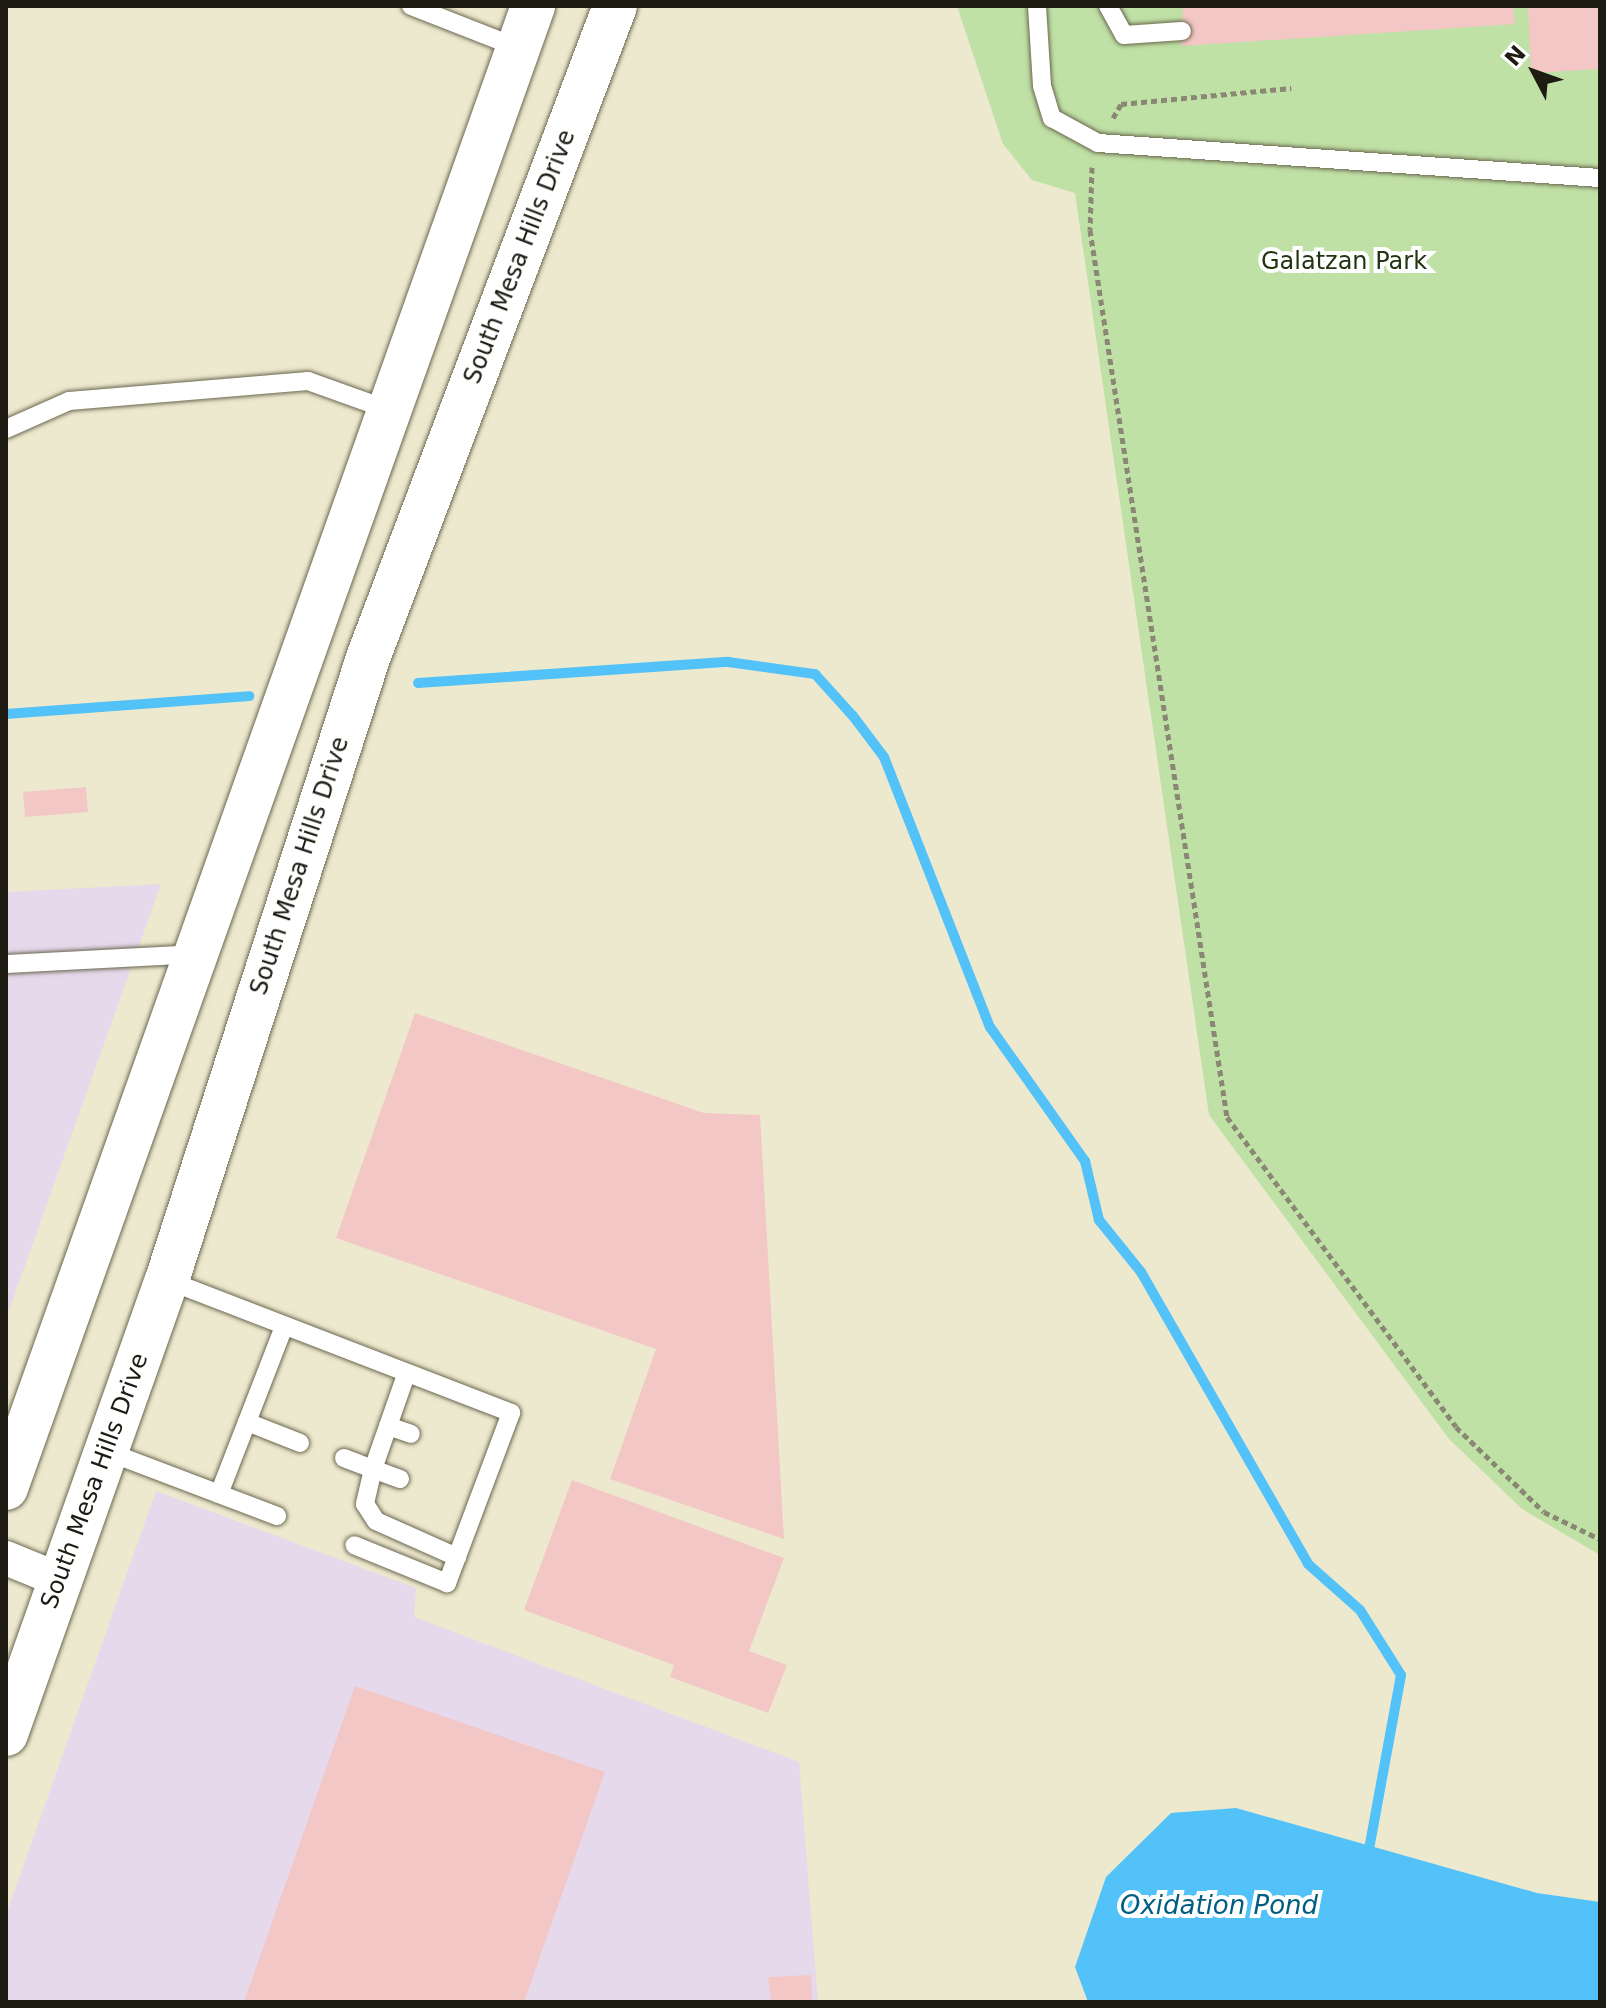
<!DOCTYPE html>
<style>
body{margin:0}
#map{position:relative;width:1606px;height:2008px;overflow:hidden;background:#ede9ce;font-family:"DejaVu Sans",sans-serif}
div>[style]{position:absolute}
.commercial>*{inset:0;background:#e6d9ec}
.green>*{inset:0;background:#bfe1a5}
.water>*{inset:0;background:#52c2f8}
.stream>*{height:10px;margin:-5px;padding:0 5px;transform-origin:5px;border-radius:5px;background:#52c2f8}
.building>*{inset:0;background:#f3c7c6}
.path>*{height:5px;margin-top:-2.5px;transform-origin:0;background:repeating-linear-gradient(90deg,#8a8774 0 6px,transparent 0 10px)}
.roads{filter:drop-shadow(0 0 2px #6b6750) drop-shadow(0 0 2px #6b6750)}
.lane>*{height:18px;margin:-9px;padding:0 9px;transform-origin:9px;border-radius:9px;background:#fff}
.street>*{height:34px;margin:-17px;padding:0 17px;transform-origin:17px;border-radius:17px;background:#fff}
.secondary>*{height:44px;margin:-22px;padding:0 22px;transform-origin:22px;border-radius:22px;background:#fff}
span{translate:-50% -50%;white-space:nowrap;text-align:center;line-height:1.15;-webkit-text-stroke:8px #fff;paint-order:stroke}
.street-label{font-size:24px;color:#1d1b12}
.park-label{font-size:24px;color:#223512}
.water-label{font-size:26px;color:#005e81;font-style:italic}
.frame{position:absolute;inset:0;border:8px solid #1d1b12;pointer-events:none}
.north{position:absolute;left:1494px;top:32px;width:80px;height:80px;-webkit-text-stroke:6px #fff;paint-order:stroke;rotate:311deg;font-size:22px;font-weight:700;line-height:32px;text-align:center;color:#1d1b12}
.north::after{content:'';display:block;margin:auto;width:28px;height:36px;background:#1d1b12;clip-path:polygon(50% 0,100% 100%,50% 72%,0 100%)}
</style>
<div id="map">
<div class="commercial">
<i style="clip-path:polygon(161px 884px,6px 1319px,6px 892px)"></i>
<i style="clip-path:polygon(156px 1491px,416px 1588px,414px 1617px,799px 1762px,818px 2002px,6px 2002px,6px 1915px)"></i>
</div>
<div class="green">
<i style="clip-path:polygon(957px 6px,1600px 6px,1600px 1555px,1522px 1509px,1449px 1439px,1209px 1115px,1075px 193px,1032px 180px,1003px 144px)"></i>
</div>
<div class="water">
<i style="clip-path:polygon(1236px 1808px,1537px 1893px,1600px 1902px,1600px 2002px,1088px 2002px,1075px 1967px,1106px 1877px,1171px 1813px)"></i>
</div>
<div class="stream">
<i style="left:418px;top:683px;width:311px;rotate:-3.9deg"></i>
<i style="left:728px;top:662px;width:88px;rotate:7.9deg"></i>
<i style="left:815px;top:674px;width:57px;rotate:47.9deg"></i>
<i style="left:853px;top:716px;width:51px;rotate:52.9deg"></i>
<i style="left:884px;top:757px;width:290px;rotate:68.6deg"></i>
<i style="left:990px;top:1027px;width:164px;rotate:54.7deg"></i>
<i style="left:1085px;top:1161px;width:61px;rotate:76.7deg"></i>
<i style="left:1099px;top:1220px;width:67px;rotate:51.1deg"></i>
<i style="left:1141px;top:1272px;width:336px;rotate:60.2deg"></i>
<i style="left:1308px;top:1564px;width:69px;rotate:41.5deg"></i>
<i style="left:1360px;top:1610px;width:77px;rotate:57.8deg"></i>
<i style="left:1401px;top:1675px;width:182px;rotate:100.4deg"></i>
<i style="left:1368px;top:1854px;width:8px;rotate:50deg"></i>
<i style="left:6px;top:714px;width:244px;rotate:-4.2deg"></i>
</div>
<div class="building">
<i style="clip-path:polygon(1183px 6px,1513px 6px,1515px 24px,1181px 46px)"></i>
<i style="clip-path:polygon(1528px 6px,1600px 6px,1600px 69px,1531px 73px)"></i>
<i style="clip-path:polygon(86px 787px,88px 812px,25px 817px,23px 792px)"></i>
<i style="clip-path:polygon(415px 1013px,704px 1113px,760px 1115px,784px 1539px,610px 1479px,656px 1349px,336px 1238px)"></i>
<i style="clip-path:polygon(572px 1480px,784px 1558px,749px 1651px,787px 1665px,768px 1713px,670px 1677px,674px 1665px,524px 1610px)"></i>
<i style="clip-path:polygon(355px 1686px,605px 1772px,524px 2002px,244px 2002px)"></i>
<i style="clip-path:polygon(811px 1975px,812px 2002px,771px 2002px,768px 1977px)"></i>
</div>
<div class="path">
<i style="left:1113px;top:118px;width:16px;rotate:-60deg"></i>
<i style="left:1121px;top:104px;width:171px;rotate:-5.4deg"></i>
<i style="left:1092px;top:167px;width:63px;rotate:91.8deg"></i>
<i style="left:1090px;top:230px;width:898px;rotate:81.22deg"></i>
<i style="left:1227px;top:1117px;width:385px;rotate:53.5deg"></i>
<i style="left:1456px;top:1427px;width:122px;rotate:44deg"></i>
<i style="left:1544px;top:1512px;width:62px;rotate:25.7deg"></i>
</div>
<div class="roads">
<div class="lane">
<i style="left:411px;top:6px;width:115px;rotate:21.4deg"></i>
<i style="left:1037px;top:6px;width:80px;rotate:86.4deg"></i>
<i style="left:1042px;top:86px;width:34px;rotate:73deg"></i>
<i style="left:1052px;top:118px;width:52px;rotate:28.5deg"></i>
<i style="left:1098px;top:143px;width:503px;rotate:3.99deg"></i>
<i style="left:1108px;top:6px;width:33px;rotate:61deg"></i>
<i style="left:1124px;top:35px;width:58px;rotate:-3.9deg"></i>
<i style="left:6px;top:429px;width:69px;rotate:-24deg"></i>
<i style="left:69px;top:401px;width:240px;rotate:-4.8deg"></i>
<i style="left:308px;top:381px;width:86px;rotate:19.7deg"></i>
<i style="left:6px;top:964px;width:189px;rotate:-3deg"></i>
<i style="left:167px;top:1280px;width:369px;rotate:21.1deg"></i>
<i style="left:511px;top:1413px;width:182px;rotate:110.6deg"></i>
<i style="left:447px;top:1583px;width:100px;rotate:-157.8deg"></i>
<i style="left:247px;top:1422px;width:57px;rotate:21.6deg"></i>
<i style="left:388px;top:1426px;width:24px;rotate:19deg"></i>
<i style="left:106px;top:1451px;width:183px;rotate:20.8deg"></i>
<i style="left:344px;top:1458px;width:31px;rotate:21deg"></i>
<i style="left:373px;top:1469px;width:100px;rotate:-70.7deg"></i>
<i style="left:400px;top:1479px;width:29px;rotate:-160deg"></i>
<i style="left:373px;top:1469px;width:36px;rotate:103deg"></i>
<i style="left:365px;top:1504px;width:20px;rotate:57deg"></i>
<i style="left:376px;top:1521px;width:89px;rotate:24deg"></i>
<i style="left:219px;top:1494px;width:180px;rotate:-68.8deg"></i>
</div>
<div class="street">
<i style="left:6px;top:1558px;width:58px;rotate:22.2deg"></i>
</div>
<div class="secondary">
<i style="left:6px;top:1488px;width:1573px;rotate:-70.42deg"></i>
<i style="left:6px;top:1734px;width:482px;rotate:-70.5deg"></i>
<i style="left:167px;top:1280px;width:654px;rotate:-72.09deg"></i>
<i style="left:368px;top:658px;width:697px;rotate:-69.25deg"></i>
</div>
</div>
<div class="street-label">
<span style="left:520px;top:257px;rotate:-69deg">South Mesa Hills Drive</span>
<span style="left:300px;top:866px;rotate:-72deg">South Mesa Hills Drive</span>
<span style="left:95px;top:1481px;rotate:-70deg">South Mesa Hills Drive</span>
</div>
<div class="park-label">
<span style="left:1344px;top:262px">Galatzan Park</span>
</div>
<div class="water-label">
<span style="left:1219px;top:1906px">Oxidation Pond</span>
</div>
<div class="frame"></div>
<div class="north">N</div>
</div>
